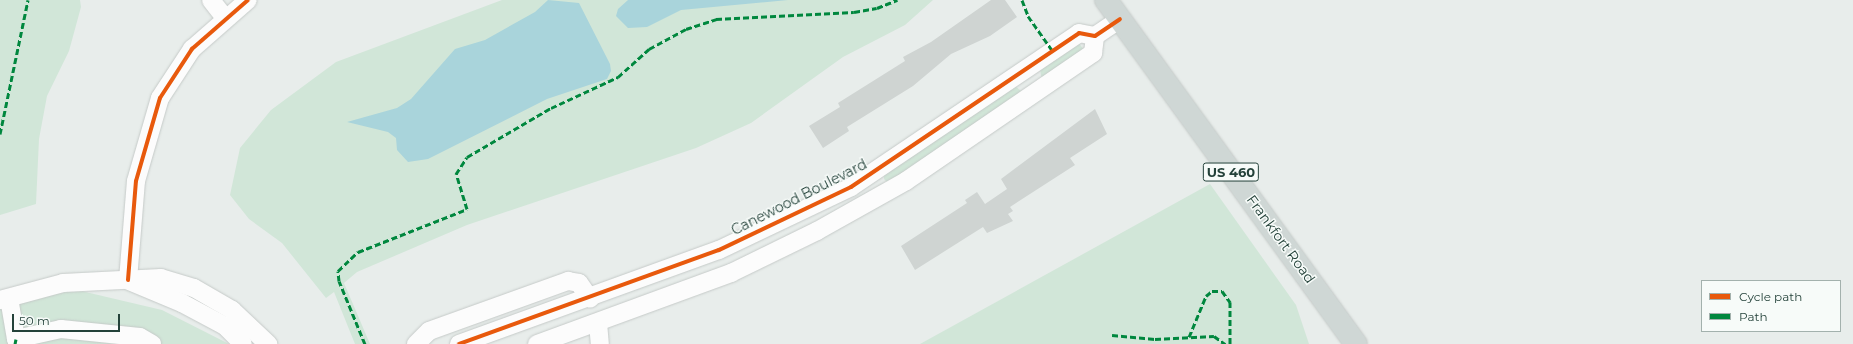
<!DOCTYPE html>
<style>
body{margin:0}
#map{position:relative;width:1853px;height:344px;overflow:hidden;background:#e8edeb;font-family:Montserrat,sans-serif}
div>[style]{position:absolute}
.green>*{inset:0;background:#d1e6d8}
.water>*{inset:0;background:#a9d4db}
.building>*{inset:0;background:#cfd4d2}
.roads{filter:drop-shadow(0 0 1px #c5cac8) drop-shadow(0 0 1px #c5cac8)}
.minor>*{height:18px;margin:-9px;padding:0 9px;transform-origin:9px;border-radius:9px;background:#fcfcfc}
.major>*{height:22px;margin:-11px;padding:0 11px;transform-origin:11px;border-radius:11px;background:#cfd7d5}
.quiet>*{height:3px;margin-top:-1.5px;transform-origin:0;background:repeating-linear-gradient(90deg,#00873e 0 6px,transparent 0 9px)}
.cycleway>*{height:4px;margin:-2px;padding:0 2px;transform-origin:2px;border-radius:2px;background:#e8590c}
span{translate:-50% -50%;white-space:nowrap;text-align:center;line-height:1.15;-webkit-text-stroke:3px #f7fbf9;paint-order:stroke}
.shield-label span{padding:1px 3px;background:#f7fbf9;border:1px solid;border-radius:3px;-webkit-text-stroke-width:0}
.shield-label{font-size:13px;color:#24423a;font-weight:700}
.street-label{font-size:14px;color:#24423a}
.legend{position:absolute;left:1701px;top:280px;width:140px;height:52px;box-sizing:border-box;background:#f7fbf9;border:1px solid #a3b1ad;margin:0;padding:5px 7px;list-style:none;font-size:12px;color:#24423a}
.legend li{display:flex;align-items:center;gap:8px;height:20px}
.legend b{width:20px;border:1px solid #a3b1ad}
.scale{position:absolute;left:12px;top:314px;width:108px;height:18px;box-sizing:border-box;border:2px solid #24423a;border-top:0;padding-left:5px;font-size:12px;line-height:14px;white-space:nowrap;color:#24423a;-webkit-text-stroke:3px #f7fbf9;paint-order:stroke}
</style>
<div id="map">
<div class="green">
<i style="clip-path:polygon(0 0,80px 0,81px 7px,69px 51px,47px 96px,39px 139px,36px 204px,0 215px)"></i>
<i style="clip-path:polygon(502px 0,933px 0,905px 25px,843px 57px,751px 123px,696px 148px,467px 225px,357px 272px,344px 283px,370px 344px,355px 344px,334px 292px,326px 298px,282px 243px,249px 219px,230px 195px,240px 148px,271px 110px,336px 62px)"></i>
<i style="clip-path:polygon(1078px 42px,1084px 50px,1044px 78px,1041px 76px,1040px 68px)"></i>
<i style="clip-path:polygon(1015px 86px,1021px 91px,1020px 95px,931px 158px,887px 182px,884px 179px,884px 175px)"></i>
<i style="clip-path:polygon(1210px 184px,1296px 305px,1309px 344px,920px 344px)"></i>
<i style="clip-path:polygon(77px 290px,162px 310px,229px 344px,0 344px,0 305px)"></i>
</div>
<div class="water">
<i style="clip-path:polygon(548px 0,579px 3px,610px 64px,611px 71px,607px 79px,547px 99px,428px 159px,408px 162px,397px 150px,396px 138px,388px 132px,347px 122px,397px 108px,411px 99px,455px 49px,485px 40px,535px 12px)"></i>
<i style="clip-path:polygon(628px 0,788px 0,681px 10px,647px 27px,628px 28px,616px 16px,618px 9px)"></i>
</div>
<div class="building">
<i style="clip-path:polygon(991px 0,1005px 0,1017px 17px,990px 36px,951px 54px,913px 86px,847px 127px,849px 131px,823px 148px,809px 126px,840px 107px,838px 103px,905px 61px,903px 57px,931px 42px)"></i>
<i style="clip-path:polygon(1095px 109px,1107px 134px,1070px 158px,1075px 165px,1010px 207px,1013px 211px,1008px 214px,1013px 221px,987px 233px,983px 227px,915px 270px,901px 246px,967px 203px,965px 200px,977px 192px,985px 204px,1007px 189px,1001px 179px)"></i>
</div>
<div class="roads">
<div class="minor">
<i style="left:211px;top:0;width:23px;rotate:52deg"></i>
<i style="left:128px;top:280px;width:99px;rotate:-85.4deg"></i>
<i style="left:136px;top:181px;width:86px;rotate:-73.9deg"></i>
<i style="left:160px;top:98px;width:59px;rotate:-56.9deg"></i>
<i style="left:192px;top:49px;width:74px;rotate:-41.2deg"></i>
<i style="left:129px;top:281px;width:57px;rotate:22.5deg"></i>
<i style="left:182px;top:303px;width:49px;rotate:28.1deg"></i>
<i style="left:225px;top:326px;width:25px;rotate:45deg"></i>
<i style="left:9px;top:298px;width:42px;rotate:80.3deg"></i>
<i style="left:16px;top:339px;width:46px;rotate:-12.5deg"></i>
<i style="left:61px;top:329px;width:79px;rotate:5.8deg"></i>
<i style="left:140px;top:337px;width:14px;rotate:30deg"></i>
<i style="left:0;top:300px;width:65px;rotate:-15.1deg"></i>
<i style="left:63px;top:283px;width:98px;rotate:-2.9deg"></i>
<i style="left:161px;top:278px;width:34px;rotate:17deg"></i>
<i style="left:194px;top:288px;width:44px;rotate:30.1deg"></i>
<i style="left:232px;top:310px;width:50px;rotate:43.4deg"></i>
<i style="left:598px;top:323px;width:21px;rotate:85deg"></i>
<i style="left:416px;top:344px;width:18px;rotate:-45deg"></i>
<i style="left:429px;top:331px;width:148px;rotate:-19.8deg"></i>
<i style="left:568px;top:281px;width:11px;rotate:10deg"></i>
<i style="left:579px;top:283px;width:19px;rotate:55deg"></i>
<i style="left:459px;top:344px;width:276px;rotate:-19.9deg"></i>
<i style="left:719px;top:250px;width:146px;rotate:-25.5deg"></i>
<i style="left:851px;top:187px;width:275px;rotate:-34deg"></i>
<i style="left:1079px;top:33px;width:16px;rotate:11deg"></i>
<i style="left:1095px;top:36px;width:30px;rotate:-34deg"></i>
<i style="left:537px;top:344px;width:207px;rotate:-20.1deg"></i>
<i style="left:731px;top:273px;width:96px;rotate:-26deg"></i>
<i style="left:817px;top:231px;width:102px;rotate:-29.3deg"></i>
<i style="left:906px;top:181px;width:227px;rotate:-34.4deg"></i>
<i style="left:1093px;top:53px;width:17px;rotate:-83deg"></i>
</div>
<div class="major">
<i style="left:1106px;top:0;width:425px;rotate:54deg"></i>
</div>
</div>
<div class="quiet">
<i style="left:1022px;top:0;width:17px;rotate:69deg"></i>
<i style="left:1028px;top:16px;width:42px;rotate:54.8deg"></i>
<i style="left:0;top:134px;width:137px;rotate:-78.2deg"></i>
<i style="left:1112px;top:335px;width:43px;rotate:5.3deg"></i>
<i style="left:1155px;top:339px;width:59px;rotate:-2.9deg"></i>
<i style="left:1214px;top:336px;width:14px;rotate:36deg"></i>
<i style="left:1189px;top:337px;width:44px;rotate:-67.5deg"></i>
<i style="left:1206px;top:296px;width:8px;rotate:-40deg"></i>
<i style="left:1212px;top:291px;width:10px"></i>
<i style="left:1222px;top:291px;width:14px;rotate:54deg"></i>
<i style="left:1230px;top:302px;width:42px;rotate:90deg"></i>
<i style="left:15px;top:344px;width:5px;rotate:-79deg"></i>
<i style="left:365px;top:344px;width:68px;rotate:-112.4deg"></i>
<i style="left:339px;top:281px;width:10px;rotate:-96deg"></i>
<i style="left:338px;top:271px;width:28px;rotate:-44deg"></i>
<i style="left:358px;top:252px;width:117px;rotate:-21.5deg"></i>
<i style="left:467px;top:209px;width:37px;rotate:-107deg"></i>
<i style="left:456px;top:174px;width:20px;rotate:-57deg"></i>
<i style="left:467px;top:157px;width:97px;rotate:-30.3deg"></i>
<i style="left:551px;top:108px;width:74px;rotate:-24.8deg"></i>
<i style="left:618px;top:77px;width:42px;rotate:-42.1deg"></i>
<i style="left:649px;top:49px;width:42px;rotate:-28.4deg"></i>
<i style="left:686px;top:29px;width:32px;rotate:-18deg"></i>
<i style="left:716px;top:19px;width:138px;rotate:-2.9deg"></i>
<i style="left:854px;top:12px;width:23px;rotate:-10deg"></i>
<i style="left:877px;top:8px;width:22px;rotate:-22deg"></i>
</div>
<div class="cycleway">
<i style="left:128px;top:280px;width:99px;rotate:-85.4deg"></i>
<i style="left:136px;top:181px;width:86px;rotate:-73.9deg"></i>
<i style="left:160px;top:98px;width:59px;rotate:-56.9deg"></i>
<i style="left:192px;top:49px;width:74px;rotate:-41.2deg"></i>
<i style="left:459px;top:344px;width:276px;rotate:-19.9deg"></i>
<i style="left:719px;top:250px;width:146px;rotate:-25.5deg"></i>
<i style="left:851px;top:187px;width:275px;rotate:-34deg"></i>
<i style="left:1079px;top:33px;width:16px;rotate:11deg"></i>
<i style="left:1095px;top:36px;width:30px;rotate:-34deg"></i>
</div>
<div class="shield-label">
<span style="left:1231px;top:172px">US 460</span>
</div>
<div class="street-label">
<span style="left:799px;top:197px;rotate:-27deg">Canewood Boulevard</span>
<span style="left:1281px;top:239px;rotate:54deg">Frankfort Road</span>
</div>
<ul class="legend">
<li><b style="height:5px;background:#e8590c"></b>Cycle path</li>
<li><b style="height:5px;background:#00873e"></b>Path</li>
</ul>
<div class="scale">50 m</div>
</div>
